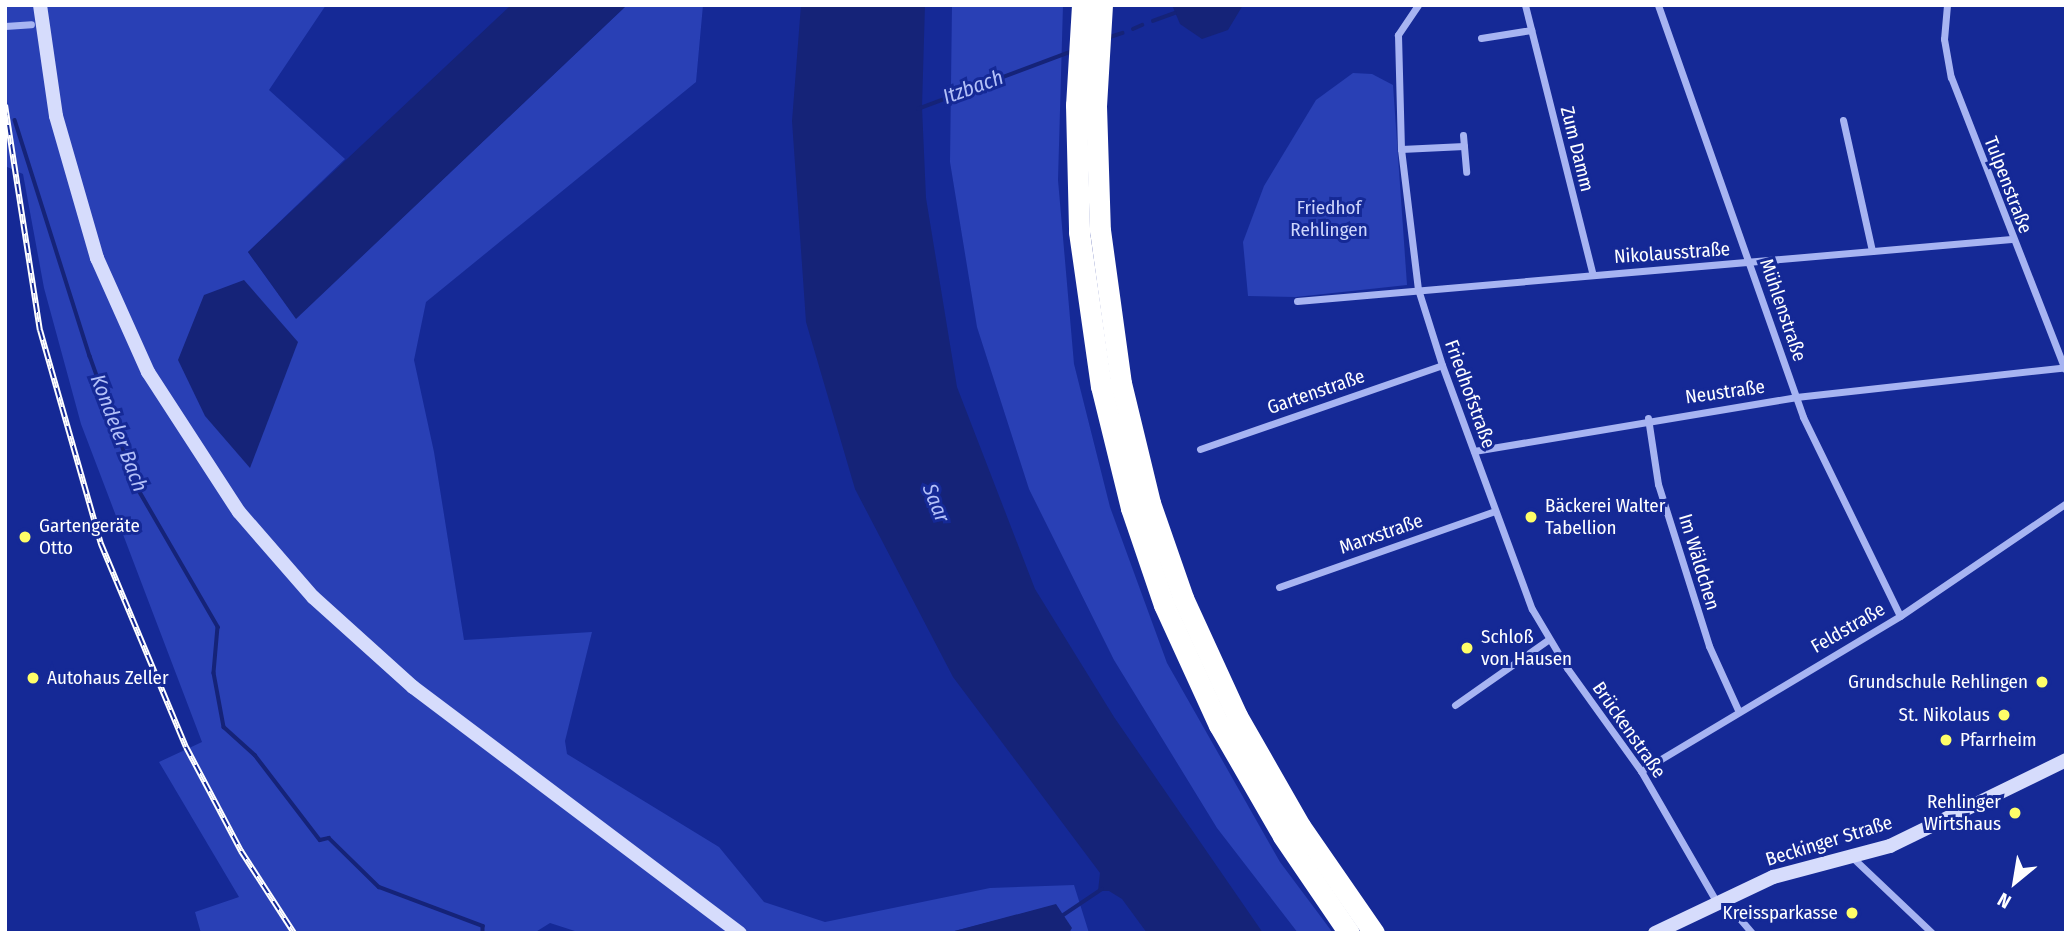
<!DOCTYPE html>
<meta charset="utf-8">
<style>
body{margin:0}
#map{position:relative;width:2071px;height:938px;overflow:hidden;background:#152996;font-family:"Fira Sans Condensed",sans-serif}
div>[style]{position:absolute}
.green>*{inset:0;background:#2940b5}
.water>*{inset:0;background:#152378}
.stream>*{height:3.5px;margin:-1.75px;padding:0 1.75px;transform-origin:1.75px;border-radius:1.75px;background:#152378}
.street>*{height:7px;margin:-3.5px;padding:0 3.5px;transform-origin:3.5px;border-radius:3.5px;background:#a7b4f2}
.secondary>*{height:14px;margin:-7px;padding:0 7px;transform-origin:7px;border-radius:7px;background:#d6dcfc}
.highway>*{height:21px;margin:-10.5px;padding:0 10.5px;transform-origin:10.5px;border-radius:10.5px;background:#fff}
.rail>*{height:6px;margin-top:-3px;transform-origin:0;background:repeating-linear-gradient(90deg,#152996 0 10px,#fff 0 20px);box-sizing:border-box;border-block:2px solid #fff}
.dots>*{width:19px;height:19px;translate:-50% -50%;box-sizing:border-box;border:4px solid #152996;border-radius:50%}
span{translate:-50% -50%;white-space:nowrap;text-align:center;line-height:1.15;-webkit-text-stroke:6px #152996;paint-order:stroke}
.street-label{font-size:19px;color:#fff}
.park-label{font-size:19px;color:#ced6fc}
.poi-label{font-size:19px;color:#fff}
.left{translate:0 -50%;text-align:left}
.right{translate:-100% -50%;text-align:right}
.water-label{font-size:21px;color:#b3c0f8;font-style:italic}
.frame{position:absolute;inset:0;border:7px solid #fff;pointer-events:none}
.north{position:absolute;left:1980px;top:847px;width:70px;height:70px;-webkit-text-stroke:5px #152996;paint-order:stroke;rotate:210deg;font-size:19px;font-weight:700;line-height:28px;text-align:center;color:#fff}
.north::after{content:'';display:block;margin:auto;width:24px;height:32px;background:#fff;clip-path:polygon(50% 0,100% 100%,50% 72%,0 100%)}
</style>
<div id="map">
<div class="green">
<i style="clip-path:polygon(5px 5px,326px 5px,269px 90px,345px 159px,248px 252px,296px 318px,627px 5px,703px 5px,696px 82px,426px 302px,414px 360px,434px 452px,464px 640px,592px 632px,565px 741px,567px 754px,719px 847px,764px 902px,825px 922px,990px 888px,1074px 885px,1089px 933px,1069px 933px,1071px 928px,1056px 905px,947px 933px,581px 933px,550px 923px,534px 933px,201px 933px,195px 912px,239px 897px,159px 762px,202px 742px,81px 424px,44px 288px,23px 174px,5px 166px)"></i>
<i style="clip-path:polygon(952px 5px,1063px 5px,1058px 180px,1074px 364px,1110px 507px,1167px 663px,1280px 862px,1333px 933px,1298px 933px,1217px 828px,1114px 660px,1029px 489px,977px 327px,950px 162px)"></i>
<i style="clip-path:polygon(1353px 73px,1372px 74px,1393px 85px,1407px 285px,1296px 297px,1248px 296px,1243px 242px,1264px 186px,1316px 100px)"></i>
</div>
<div class="water">
<i style="clip-path:polygon(511px 5px,627px 5px,296px 319px,248px 252px)"></i>
<i style="clip-path:polygon(801px 5px,925px 5px,922px 107px,926px 198px,957px 387px,1035px 589px,1114px 717px,1263px 933px,1147px 933px,1122px 899px,1109px 891px,1098px 891px,1100px 873px,953px 677px,855px 489px,806px 322px,792px 121px)"></i>
<i style="clip-path:polygon(1172px 5px,1243px 5px,1228px 30px,1202px 39px,1180px 24px)"></i>
<i style="clip-path:polygon(244px 280px,298px 342px,250px 468px,205px 416px,178px 360px,204px 295px)"></i>
<i style="clip-path:polygon(1056px 904px,1072px 928px,1069px 933px,947px 933px)"></i>
</div>
<div class="stream">
<i style="left:1153px;top:21px;width:23px;rotate:-20deg"></i>
<i style="left:1133px;top:29px;width:10px;rotate:-24deg"></i>
<i style="left:1110px;top:37px;width:13px;rotate:-18deg"></i>
<i style="left:918px;top:109px;width:165px;rotate:-20.6deg"></i>
<i style="left:15px;top:120px;width:248px;rotate:72.4deg"></i>
<i style="left:90px;top:356px;width:139px;rotate:70.3deg"></i>
<i style="left:137px;top:487px;width:162px;rotate:59.9deg"></i>
<i style="left:218px;top:627px;width:46px;rotate:95deg"></i>
<i style="left:214px;top:673px;width:55px;rotate:79.5deg"></i>
<i style="left:224px;top:727px;width:42px;rotate:42.1deg"></i>
<i style="left:255px;top:755px;width:107px;rotate:52.6deg"></i>
<i style="left:320px;top:840px;width:9px;rotate:-13deg"></i>
<i style="left:329px;top:838px;width:70px;rotate:44.4deg"></i>
<i style="left:379px;top:887px;width:111px;rotate:20.6deg"></i>
<i style="left:483px;top:926px;width:7px;rotate:90deg"></i>
<i style="left:1062px;top:916px;width:48px;rotate:-34deg"></i>
</div>
<div class="street">
<i style="left:1418px;top:5px;width:36px;rotate:124deg"></i>
<i style="left:1398px;top:35px;width:114px;rotate:88.5deg"></i>
<i style="left:1401px;top:149px;width:141px;rotate:83.1deg"></i>
<i style="left:1418px;top:289px;width:80px;rotate:72.5deg"></i>
<i style="left:1442px;top:365px;width:260px;rotate:69.8deg"></i>
<i style="left:1532px;top:609px;width:69px;rotate:59.3deg"></i>
<i style="left:1567px;top:668px;width:127px;rotate:54.3deg"></i>
<i style="left:1641px;top:771px;width:150px;rotate:60deg"></i>
<i style="left:1525px;top:5px;width:278px;rotate:75.9deg"></i>
<i style="left:1658px;top:5px;width:437px;rotate:70.6deg"></i>
<i style="left:1803px;top:417px;width:221px;rotate:64deg"></i>
<i style="left:1947px;top:5px;width:34px;rotate:95deg"></i>
<i style="left:1944px;top:39px;width:39px;rotate:80deg"></i>
<i style="left:1951px;top:77px;width:313px;rotate:68.7deg"></i>
<i style="left:5px;top:26px;width:26px;rotate:-4deg"></i>
<i style="left:1481px;top:38px;width:51px;rotate:-9.1deg"></i>
<i style="left:1843px;top:120px;width:134px;rotate:77.5deg"></i>
<i style="left:1463px;top:135px;width:37px;rotate:85deg"></i>
<i style="left:1401px;top:149px;width:63px;rotate:-2.7deg"></i>
<i style="left:1297px;top:301px;width:717px;rotate:-4.96deg"></i>
<i style="left:1648px;top:418px;width:67px;rotate:81.4deg"></i>
<i style="left:1658px;top:484px;width:170px;rotate:72.5deg"></i>
<i style="left:1709px;top:646px;width:70px;rotate:65.6deg"></i>
<i style="left:1200px;top:449px;width:256px;rotate:-19.1deg"></i>
<i style="left:1474px;top:451px;width:326px;rotate:-9.5deg"></i>
<i style="left:1796px;top:397px;width:272px;rotate:-6.3deg"></i>
<i style="left:1279px;top:587px;width:229px;rotate:-19.4deg"></i>
<i style="left:1455px;top:705px;width:113px;rotate:-35deg"></i>
<i style="left:1641px;top:771px;width:302px;rotate:-30.9deg"></i>
<i style="left:1900px;top:616px;width:201px;rotate:-34.2deg"></i>
<i style="left:1853px;top:858px;width:109px;rotate:43.5deg"></i>
<i style="left:1723px;top:899px;width:45px;rotate:49.5deg"></i>
</div>
<div class="secondary">
<i style="left:40px;top:5px;width:112px;rotate:81.8deg"></i>
<i style="left:56px;top:116px;width:148px;rotate:73.9deg"></i>
<i style="left:97px;top:258px;width:125px;rotate:65.9deg"></i>
<i style="left:148px;top:372px;width:167px;rotate:57deg"></i>
<i style="left:239px;top:512px;width:113px;rotate:49deg"></i>
<i style="left:313px;top:597px;width:135px;rotate:42deg"></i>
<i style="left:413px;top:687px;width:409px;rotate:37deg"></i>
<i style="left:1655px;top:933px;width:131px;rotate:-25.4deg"></i>
<i style="left:1773px;top:877px;width:121px;rotate:-14.8deg"></i>
<i style="left:1890px;top:846px;width:196px;rotate:-26deg"></i>
</div>
<div class="highway">
<i style="left:1082px;top:5px;width:100px;rotate:93.4deg"></i>
<i style="left:1076px;top:105px;width:127px;rotate:88.6deg"></i>
<i style="left:1079px;top:232px;width:156px;rotate:81.9deg"></i>
<i style="left:1101px;top:386px;width:126px;rotate:76.2deg"></i>
<i style="left:1131px;top:508px;width:102px;rotate:71.2deg"></i>
<i style="left:1164px;top:605px;width:132px;rotate:65.4deg"></i>
<i style="left:1219px;top:725px;width:128px;rotate:60deg"></i>
<i style="left:1283px;top:836px;width:117px;rotate:55.8deg"></i>
<i style="left:1102px;top:5px;width:101px;rotate:93.4deg"></i>
<i style="left:1096px;top:106px;width:124px;rotate:88.2deg"></i>
<i style="left:1100px;top:230px;width:154px;rotate:82.2deg"></i>
<i style="left:1121px;top:383px;width:123px;rotate:76.4deg"></i>
<i style="left:1150px;top:503px;width:101px;rotate:70.8deg"></i>
<i style="left:1183px;top:598px;width:130px;rotate:65.4deg"></i>
<i style="left:1237px;top:716px;width:127px;rotate:60.2deg"></i>
<i style="left:1300px;top:826px;width:130px;rotate:55.3deg"></i>
</div>
<div class="rail">
<i style="left:5px;top:105px;width:228px;rotate:81.2deg"></i>
<i style="left:40px;top:330px;width:223px;rotate:74.1deg"></i>
<i style="left:101px;top:544px;width:220px;rotate:67.3deg"></i>
<i style="left:186px;top:747px;width:118px;rotate:62.1deg"></i>
<i style="left:241px;top:851px;width:98px;rotate:57.1deg"></i>
</div>
<div class="dots">
<i style="left:1531px;top:517px;background:#fffe68"></i>
<i style="left:25px;top:537px;background:#fffe68"></i>
<i style="left:1467px;top:648px;background:#fffe68"></i>
<i style="left:33px;top:678px;background:#fffe68"></i>
<i style="left:2042px;top:682px;background:#fffe68"></i>
<i style="left:2004px;top:715px;background:#fffe68"></i>
<i style="left:1946px;top:740px;background:#fffe68"></i>
<i style="left:2015px;top:813px;background:#fffe68"></i>
<i style="left:1852px;top:913px;background:#fffe68"></i>
</div>
<div class="street-label">
<span style="left:1577px;top:149px;rotate:76deg">Zum Damm</span>
<span style="left:2008px;top:185px;rotate:69deg">Tulpenstraße</span>
<span style="left:1672px;top:253px;rotate:-4deg">Nikolausstraße</span>
<span style="left:1783px;top:310px;rotate:71deg">Mühlenstraße</span>
<span style="left:1316px;top:392px;rotate:-19deg">Gartenstraße</span>
<span style="left:1725px;top:392px;rotate:-8deg">Neustraße</span>
<span style="left:1470px;top:394px;rotate:70deg">Friedhofstraße</span>
<span style="left:1381px;top:534px;rotate:-19deg">Marxstraße</span>
<span style="left:1699px;top:562px;rotate:73deg">Im Wäldchen</span>
<span style="left:1848px;top:628px;rotate:-30deg">Feldstraße</span>
<span style="left:1629px;top:730px;rotate:55deg">Brückenstraße</span>
<span style="left:1829px;top:841px;rotate:-17deg">Beckinger Straße</span>
</div>
<div class="park-label">
<span style="left:1329px;top:219px">Friedhof<br>Rehlingen</span>
</div>
<div class="poi-label">
<span class="left" style="left:1545px;top:517px">Bäckerei Walter<br>Tabellion</span>
<span class="left" style="left:39px;top:537px">Gartengeräte<br>Otto</span>
<span class="left" style="left:1481px;top:648px">Schloß<br>von Hausen</span>
<span class="left" style="left:47px;top:678px">Autohaus Zeller</span>
<span class="right" style="left:2028px;top:682px">Grundschule Rehlingen</span>
<span class="right" style="left:1990px;top:715px">St. Nikolaus</span>
<span class="left" style="left:1960px;top:740px">Pfarrheim</span>
<span class="right" style="left:2001px;top:813px">Rehlinger<br>Wirtshaus</span>
<span class="right" style="left:1838px;top:913px">Kreissparkasse</span>
</div>
<div class="water-label">
<span style="left:973px;top:87px;rotate:-20deg">Itzbach</span>
<span style="left:119px;top:433px;rotate:69deg">Kondeler Bach</span>
<span style="left:936px;top:503px;rotate:68deg">Saar</span>
</div>
<div class="frame"></div>
<div class="north">N</div>
</div>
